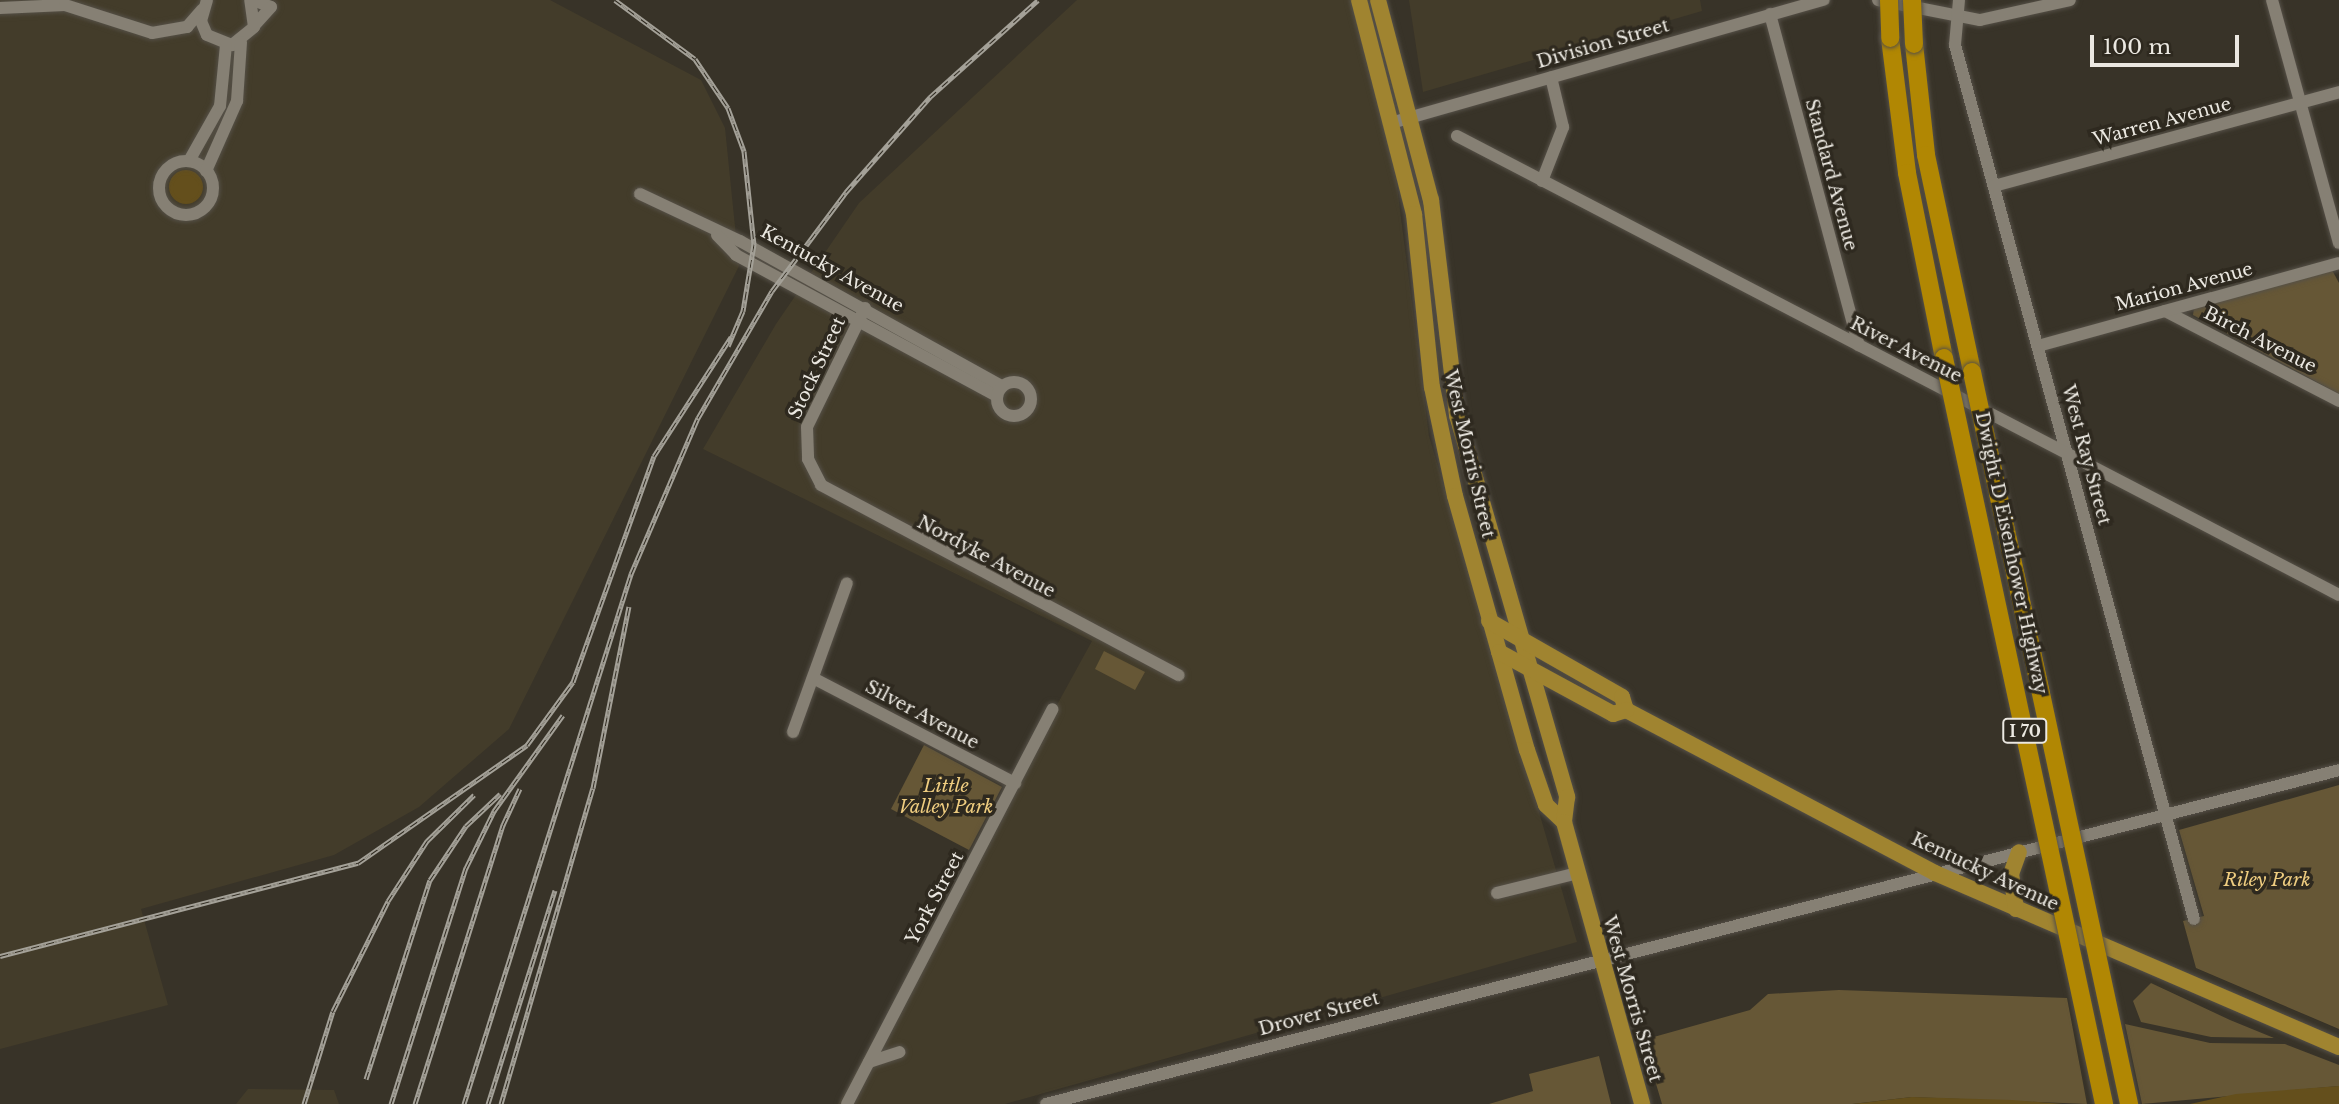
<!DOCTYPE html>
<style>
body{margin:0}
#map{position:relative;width:2339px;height:1104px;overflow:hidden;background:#383328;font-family:"Libre Baskerville",serif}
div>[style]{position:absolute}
.built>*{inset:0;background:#433c2a}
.green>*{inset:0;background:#665736}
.water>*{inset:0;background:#644f1c}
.round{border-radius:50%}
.roads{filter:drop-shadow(0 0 2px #555047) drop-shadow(0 0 2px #555047)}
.minor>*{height:12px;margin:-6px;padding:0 6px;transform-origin:6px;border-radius:6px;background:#868074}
.minor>.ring{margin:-6px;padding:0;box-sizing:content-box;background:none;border:12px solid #868074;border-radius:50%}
.major>*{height:16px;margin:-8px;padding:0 8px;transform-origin:8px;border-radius:8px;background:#a08430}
.highway>*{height:18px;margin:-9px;padding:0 9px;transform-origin:9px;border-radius:9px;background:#b18703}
.rail>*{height:5px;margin-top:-2.5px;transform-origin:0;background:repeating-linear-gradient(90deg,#2e291f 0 8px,#a4a198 0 16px);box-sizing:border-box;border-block:2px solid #a4a198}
.bridges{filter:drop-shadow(0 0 2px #555047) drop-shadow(0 0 2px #555047)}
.highway-bridge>*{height:18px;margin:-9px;padding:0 9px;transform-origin:9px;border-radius:9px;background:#b18703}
span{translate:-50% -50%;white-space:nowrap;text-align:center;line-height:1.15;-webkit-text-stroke:7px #2e291f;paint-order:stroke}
.shield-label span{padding:2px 5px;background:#2e291f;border:2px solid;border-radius:5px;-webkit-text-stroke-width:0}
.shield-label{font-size:16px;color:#ebe8e1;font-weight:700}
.street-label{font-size:18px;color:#ebe8e1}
.park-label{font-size:18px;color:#efcd80;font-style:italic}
.scale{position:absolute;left:2090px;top:35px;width:149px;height:32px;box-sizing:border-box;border:4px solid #ebe8e1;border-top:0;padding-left:9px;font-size:21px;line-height:24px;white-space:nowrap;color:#ebe8e1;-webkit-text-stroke:5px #2e291f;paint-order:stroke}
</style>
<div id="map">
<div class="built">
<i style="clip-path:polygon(0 0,550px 0,701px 80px,725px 128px,739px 266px,509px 729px,419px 807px,334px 855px,141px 909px,168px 1005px,0 1049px)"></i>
<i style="clip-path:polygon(1077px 0,1351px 0,1394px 163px,1429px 436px,1577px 942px,1005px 1104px,838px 1104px,1092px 641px,703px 449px,776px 324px,859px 203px)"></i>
<i style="clip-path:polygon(1409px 0,1700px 0,1702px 11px,1423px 92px)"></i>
<i style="clip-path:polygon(248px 1089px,334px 1090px,339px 1104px,236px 1104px)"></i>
</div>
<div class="green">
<i style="clip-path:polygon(2332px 270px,2339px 283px,2339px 394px,2193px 315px,2194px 308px)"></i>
<i style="clip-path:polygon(1104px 651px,1145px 672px,1135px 690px,1095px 669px)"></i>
<i style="clip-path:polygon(924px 745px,1002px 787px,969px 850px,891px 809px)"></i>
<i style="clip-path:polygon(2339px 785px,2339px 1029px,2196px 968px,2183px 921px,2204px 916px,2179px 830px)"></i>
<i style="clip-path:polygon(2151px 983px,2230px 1020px,2274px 1038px,2211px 1037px,2141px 1022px,2133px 1001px)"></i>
<i style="clip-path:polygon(1839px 990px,2067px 998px,2087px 1104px,1912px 1097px,1852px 1104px,1662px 1104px,1643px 1040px,1750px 1010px,1768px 994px)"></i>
<i style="clip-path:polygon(2125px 1024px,2210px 1043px,2285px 1044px,2339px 1065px,2339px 1086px,2142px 1104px)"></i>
<i style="clip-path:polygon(1599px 1056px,1611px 1104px,1489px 1104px,1533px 1091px,1529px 1074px)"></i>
</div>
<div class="water">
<i class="round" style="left:169px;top:170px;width:34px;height:34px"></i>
<i style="clip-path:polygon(2339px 1086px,2339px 1104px,2190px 1104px,2236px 1094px)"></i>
<i style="clip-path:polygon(1912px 1097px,2012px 1100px,2063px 1104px,1853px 1104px)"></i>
</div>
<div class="roads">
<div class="minor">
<i style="left:207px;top:0;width:22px;rotate:106deg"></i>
<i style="left:201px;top:21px;width:15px;rotate:67deg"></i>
<i style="left:207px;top:35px;width:27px;rotate:22deg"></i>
<i style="left:232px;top:45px;width:28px;rotate:-39deg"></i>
<i style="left:254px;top:27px;width:27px;rotate:-98deg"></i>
<i style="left:253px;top:0;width:19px;rotate:21deg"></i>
<i style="left:271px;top:7px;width:24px;rotate:132deg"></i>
<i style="left:1878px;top:0;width:104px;rotate:11.1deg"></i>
<i style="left:1980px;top:20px;width:92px;rotate:-12.5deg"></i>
<i style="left:1959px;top:0;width:45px;rotate:95.1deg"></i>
<i style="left:1955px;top:45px;width:906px;rotate:74.71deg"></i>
<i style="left:2272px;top:0;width:252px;rotate:74.6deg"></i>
<i style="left:0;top:8px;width:65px;rotate:-2.6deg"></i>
<i style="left:65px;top:5px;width:91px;rotate:17.8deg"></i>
<i style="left:152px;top:33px;width:36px;rotate:-10deg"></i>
<i style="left:187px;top:27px;width:23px;rotate:-49deg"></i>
<i style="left:1770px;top:14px;width:343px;rotate:75deg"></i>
<i style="left:1391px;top:123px;width:450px;rotate:-15.9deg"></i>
<i style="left:1457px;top:136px;width:994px;rotate:27.49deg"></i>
<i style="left:189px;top:161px;width:63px;rotate:-60.6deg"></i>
<i style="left:220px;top:106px;width:61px;rotate:-84.4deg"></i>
<i class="ring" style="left:159px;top:161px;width:42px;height:42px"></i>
<i style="left:206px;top:171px;width:77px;rotate:-66.1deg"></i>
<i style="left:237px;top:101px;width:59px;rotate:-86.1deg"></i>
<i style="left:1542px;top:181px;width:58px;rotate:-68.7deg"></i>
<i style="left:1563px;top:127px;width:51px;rotate:-103.5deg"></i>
<i style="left:1994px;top:186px;width:358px;rotate:-15.2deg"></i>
<i style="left:640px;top:194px;width:110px;rotate:25.2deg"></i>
<i style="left:740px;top:241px;width:299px;rotate:29deg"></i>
<i style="left:717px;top:235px;width:28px;rotate:46deg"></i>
<i style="left:736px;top:255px;width:297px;rotate:28.4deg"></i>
<i style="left:865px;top:308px;width:132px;rotate:116deg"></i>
<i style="left:807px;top:427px;width:32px;rotate:88deg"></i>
<i style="left:808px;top:459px;width:29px;rotate:63deg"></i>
<i style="left:821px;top:485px;width:405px;rotate:28deg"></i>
<i style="left:2165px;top:311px;width:196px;rotate:27.3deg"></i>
<i style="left:2038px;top:346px;width:312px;rotate:-15.4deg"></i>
<i class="ring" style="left:997px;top:382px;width:22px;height:22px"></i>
<i style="left:813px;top:678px;width:228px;rotate:27.5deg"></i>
<i style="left:793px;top:732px;width:158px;rotate:-70.1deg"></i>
<i style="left:1497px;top:893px;width:83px;rotate:-13.9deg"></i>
<i style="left:869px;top:1062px;width:32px;rotate:-18deg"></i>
<i style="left:847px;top:1104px;width:445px;rotate:-62.5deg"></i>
<i style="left:1046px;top:1104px;width:1335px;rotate:-14.48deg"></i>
</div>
<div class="major">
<i style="left:1359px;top:0;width:221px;rotate:75.6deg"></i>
<i style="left:1414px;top:214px;width:174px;rotate:84.1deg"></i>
<i style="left:1432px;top:387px;width:111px;rotate:78.1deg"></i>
<i style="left:1455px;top:496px;width:264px;rotate:74.2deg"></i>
<i style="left:1527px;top:750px;width:58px;rotate:70.9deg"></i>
<i style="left:1546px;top:805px;width:25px;rotate:43deg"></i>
<i style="left:1378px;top:0;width:207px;rotate:75.2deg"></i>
<i style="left:1431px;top:200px;width:217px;rotate:83.1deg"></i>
<i style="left:1457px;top:415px;width:398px;rotate:73.9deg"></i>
<i style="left:1567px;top:797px;width:25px;rotate:97deg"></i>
<i style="left:1564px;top:822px;width:293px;rotate:74.5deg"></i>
<i style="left:1489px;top:621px;width:153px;rotate:29.7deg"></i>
<i style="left:1622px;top:697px;width:14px;rotate:73deg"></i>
<i style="left:1626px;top:710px;width:349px;rotate:27.8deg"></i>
<i style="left:1935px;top:873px;width:440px;rotate:23.3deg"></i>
<i style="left:1499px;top:652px;width:130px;rotate:28.5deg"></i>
<i style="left:1613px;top:714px;width:14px;rotate:-17deg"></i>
<i style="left:2016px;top:909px;width:35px;rotate:-98deg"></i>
<i style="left:2011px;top:874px;width:23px;rotate:-70deg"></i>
</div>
<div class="highway">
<i style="left:1890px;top:38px;width:136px;rotate:82.8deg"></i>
<i style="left:1907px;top:173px;width:189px;rotate:78.7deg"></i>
<i style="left:1914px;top:44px;width:112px;rotate:83.8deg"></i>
<i style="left:1926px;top:155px;width:222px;rotate:78deg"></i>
</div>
</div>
<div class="rail">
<i style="left:615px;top:0;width:99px;rotate:36.4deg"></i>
<i style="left:695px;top:59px;width:59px;rotate:56deg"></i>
<i style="left:728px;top:108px;width:46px;rotate:69.6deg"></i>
<i style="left:744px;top:151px;width:94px;rotate:83.9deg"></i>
<i style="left:754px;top:244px;width:68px;rotate:99.3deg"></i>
<i style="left:743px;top:311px;width:38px;rotate:113deg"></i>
<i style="left:0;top:956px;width:370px;rotate:-14.6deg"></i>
<i style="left:358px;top:863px;width:206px;rotate:-34.9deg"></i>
<i style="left:527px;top:745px;width:78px;rotate:-53.9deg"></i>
<i style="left:573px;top:682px;width:240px;rotate:-70.3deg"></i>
<i style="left:654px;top:456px;width:142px;rotate:-57.1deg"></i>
<i style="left:366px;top:1079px;width:209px;rotate:-72.2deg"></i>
<i style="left:430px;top:880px;width:65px;rotate:-56.3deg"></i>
<i style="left:466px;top:826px;width:47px;rotate:-43.3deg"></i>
<i style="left:304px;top:1104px;width:97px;rotate:-72.7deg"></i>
<i style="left:333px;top:1011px;width:123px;rotate:-63.4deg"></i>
<i style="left:388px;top:901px;width:72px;rotate:-57deg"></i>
<i style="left:427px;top:841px;width:66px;rotate:-44.4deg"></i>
<i style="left:391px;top:1104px;width:248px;rotate:-72.4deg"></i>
<i style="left:466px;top:868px;width:64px;rotate:-63.8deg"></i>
<i style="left:494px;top:811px;width:118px;rotate:-54.3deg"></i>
<i style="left:415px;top:1104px;width:293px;rotate:-72.5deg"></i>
<i style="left:503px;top:825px;width:40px;rotate:-65deg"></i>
<i style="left:464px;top:1104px;width:556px;rotate:-72.51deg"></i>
<i style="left:631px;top:574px;width:170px;rotate:-66.8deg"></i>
<i style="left:698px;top:418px;width:147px;rotate:-59.8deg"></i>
<i style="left:772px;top:291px;width:124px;rotate:-53.2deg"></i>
<i style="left:846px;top:192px;width:127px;rotate:-48.5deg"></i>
<i style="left:930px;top:97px;width:145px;rotate:-41.9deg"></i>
<i style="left:488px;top:1104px;width:224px;rotate:-72.6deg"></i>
<i style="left:501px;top:1104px;width:329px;rotate:-73.8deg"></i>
<i style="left:593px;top:788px;width:185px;rotate:-78.8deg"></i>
</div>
<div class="bridges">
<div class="highway-bridge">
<i style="left:1889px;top:0;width:38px;rotate:88deg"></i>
<i style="left:1912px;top:0;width:44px;rotate:87.4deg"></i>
<i style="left:1944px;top:358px;width:763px;rotate:77.89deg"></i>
<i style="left:1972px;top:372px;width:749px;rotate:77.89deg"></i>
</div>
</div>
<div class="shield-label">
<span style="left:2025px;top:731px">I 70</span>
</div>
<div class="street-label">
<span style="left:1603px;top:44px;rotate:-16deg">Division Street</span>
<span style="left:2162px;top:122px;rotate:-15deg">Warren Avenue</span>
<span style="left:1831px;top:175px;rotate:75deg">Standard Avenue</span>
<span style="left:832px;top:269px;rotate:29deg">Kentucky Avenue</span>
<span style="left:2184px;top:287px;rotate:-15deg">Marion Avenue</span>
<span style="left:2260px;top:340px;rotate:27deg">Birch Avenue</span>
<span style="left:1906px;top:350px;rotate:27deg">River Avenue</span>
<span style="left:817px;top:368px;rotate:-65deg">Stock Street</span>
<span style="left:1469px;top:454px;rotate:77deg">West Morris Street</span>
<span style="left:2086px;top:455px;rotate:75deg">West Ray Street</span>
<span style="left:2011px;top:553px;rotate:78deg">Dwight D Eisenhower Highway</span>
<span style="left:986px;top:557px;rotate:28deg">Nordyke Avenue</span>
<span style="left:922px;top:715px;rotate:28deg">Silver Avenue</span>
<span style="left:1985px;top:872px;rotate:25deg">Kentucky Avenue</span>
<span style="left:935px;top:898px;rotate:-62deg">York Street</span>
<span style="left:1632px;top:999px;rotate:74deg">West Morris Street</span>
<span style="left:1319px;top:1014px;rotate:-15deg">Drover Street</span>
</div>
<div class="park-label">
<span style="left:946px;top:797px">Little<br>Valley Park</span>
<span style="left:2267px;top:880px">Riley Park</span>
</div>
<div class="scale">100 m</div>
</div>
